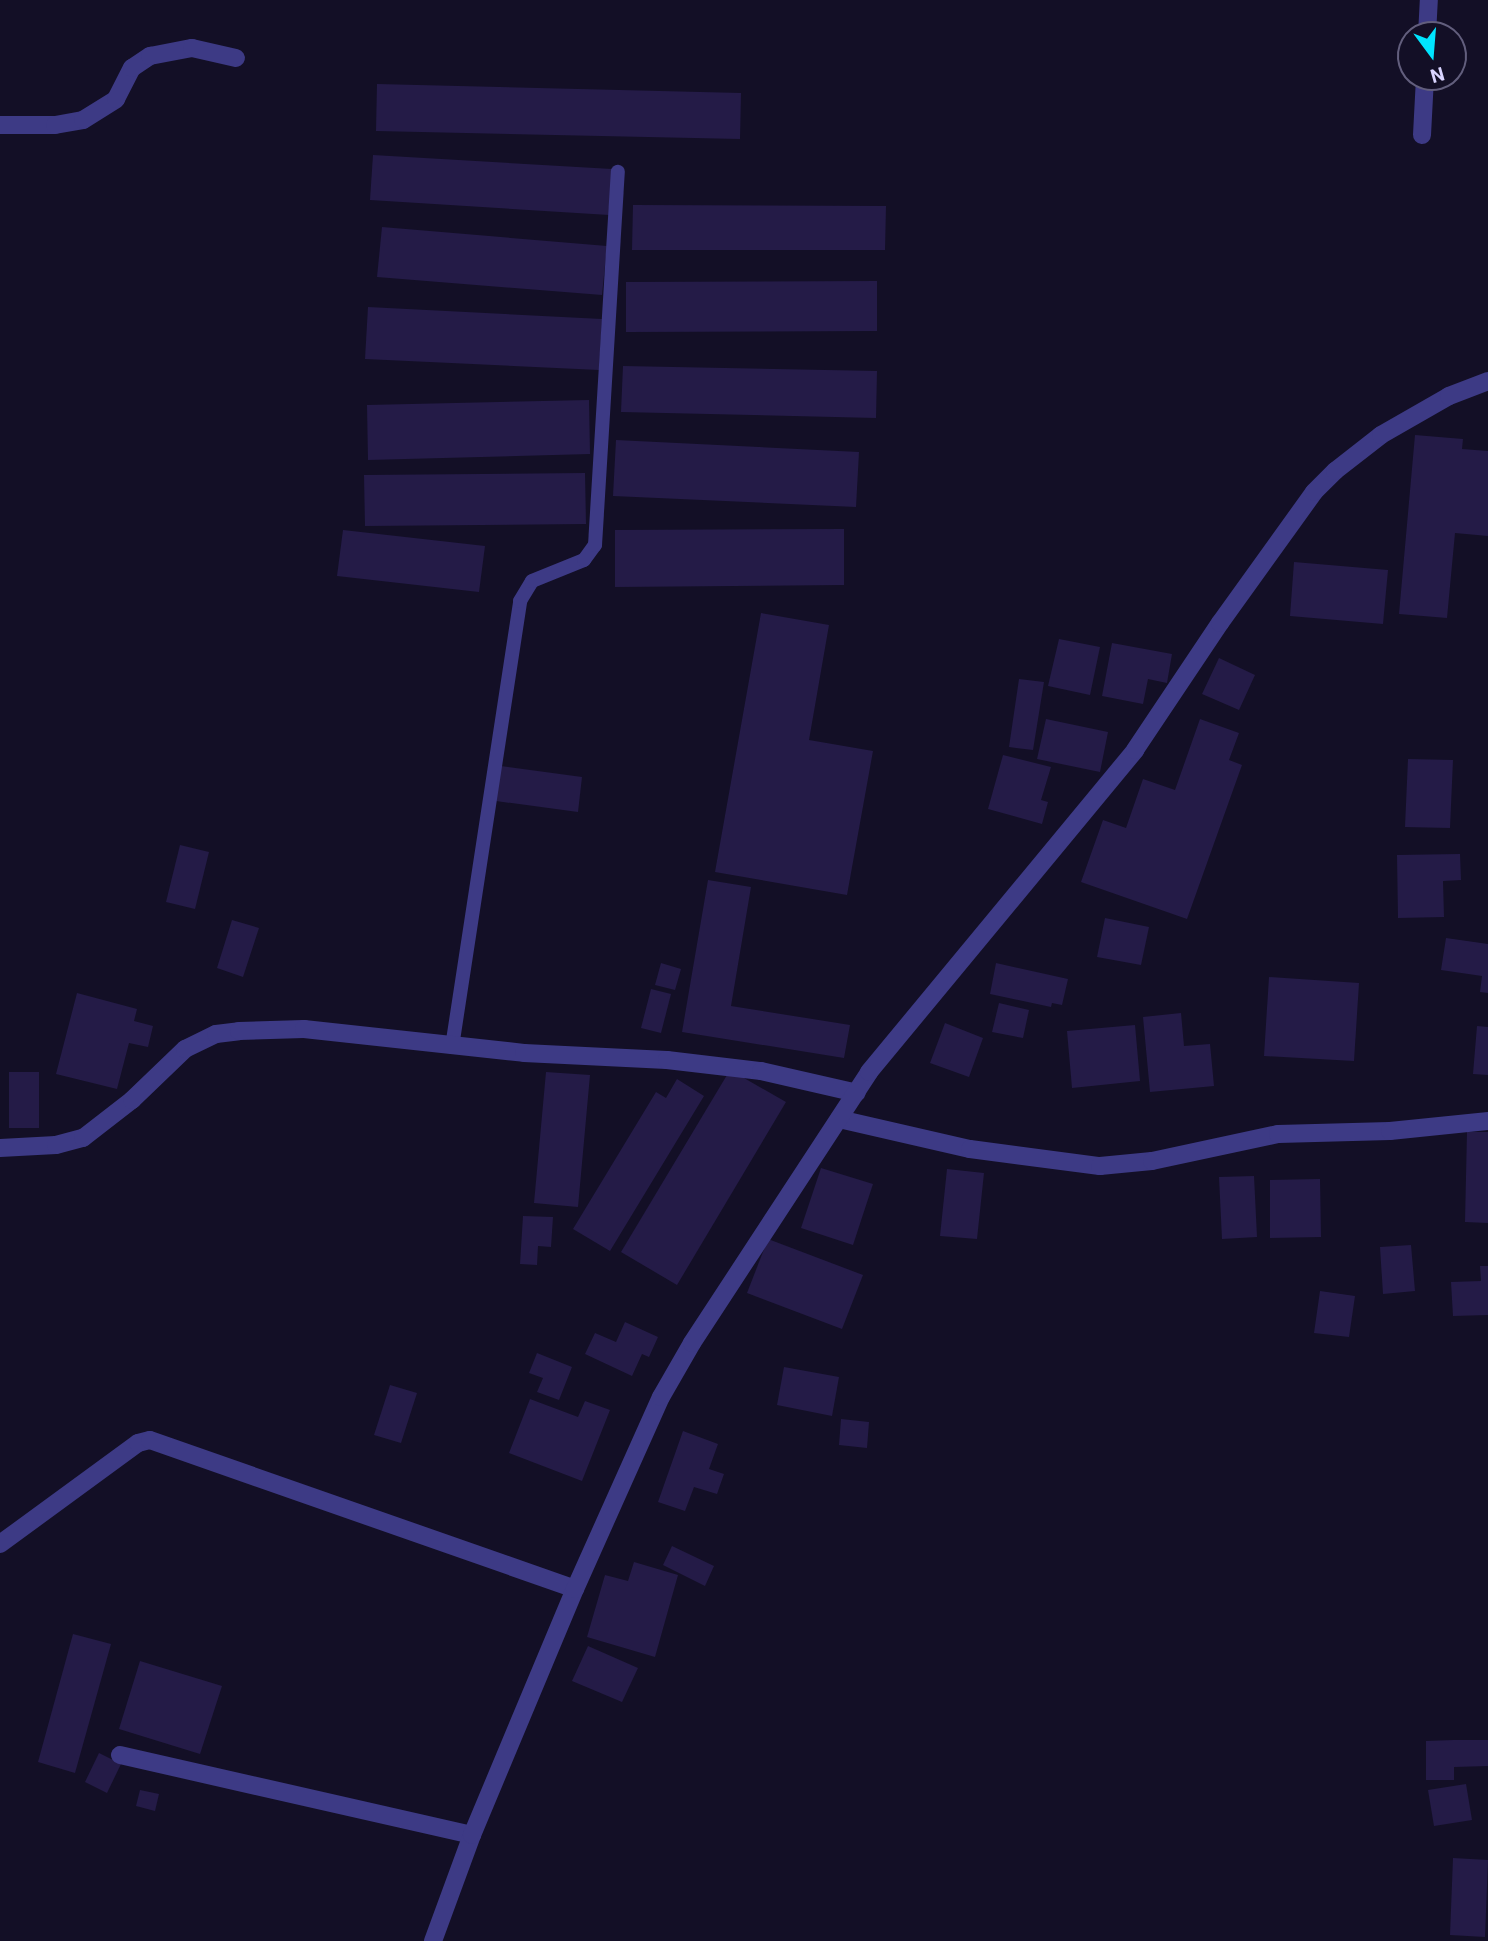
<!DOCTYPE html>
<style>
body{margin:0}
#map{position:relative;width:1488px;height:1941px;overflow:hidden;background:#130f26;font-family:Roboto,sans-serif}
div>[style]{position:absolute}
.building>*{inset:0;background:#241b47}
.service>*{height:14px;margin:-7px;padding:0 7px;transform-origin:7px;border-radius:7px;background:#3d3a85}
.minor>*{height:18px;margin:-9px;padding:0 9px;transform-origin:9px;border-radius:9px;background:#3d3a85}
.tertiary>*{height:18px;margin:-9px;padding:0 9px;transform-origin:9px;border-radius:9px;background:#3d3a85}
span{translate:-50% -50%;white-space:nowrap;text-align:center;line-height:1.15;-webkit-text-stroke:5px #130f26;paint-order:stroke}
.north{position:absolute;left:1397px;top:21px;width:70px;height:70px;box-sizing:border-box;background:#130f26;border:2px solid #625e7d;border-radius:50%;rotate:164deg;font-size:19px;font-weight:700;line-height:28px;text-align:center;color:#d9d4ff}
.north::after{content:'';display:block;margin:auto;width:24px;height:32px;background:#00e5ff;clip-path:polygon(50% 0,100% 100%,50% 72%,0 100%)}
</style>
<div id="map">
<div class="building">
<i style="clip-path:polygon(377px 84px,741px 93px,740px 139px,376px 131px)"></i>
<i style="clip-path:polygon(373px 155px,612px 169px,609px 215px,370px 200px)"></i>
<i style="clip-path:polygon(633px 205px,886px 206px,885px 250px,632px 250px)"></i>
<i style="clip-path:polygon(382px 227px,607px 246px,602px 295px,377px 277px)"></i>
<i style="clip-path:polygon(877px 281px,877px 331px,626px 332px,626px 282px)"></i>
<i style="clip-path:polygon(368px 307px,602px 319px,599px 370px,365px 359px)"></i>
<i style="clip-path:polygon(623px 366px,877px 371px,876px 418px,621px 412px)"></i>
<i style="clip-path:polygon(589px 400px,590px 454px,368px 460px,367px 405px)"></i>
<i style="clip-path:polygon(1415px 435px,1463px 439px,1462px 449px,1488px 451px,1488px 536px,1455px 533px,1447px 618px,1399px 614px)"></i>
<i style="clip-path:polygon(616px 440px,859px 452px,856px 507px,613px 496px)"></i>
<i style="clip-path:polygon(585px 473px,586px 524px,365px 526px,364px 475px)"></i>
<i style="clip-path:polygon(844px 529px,844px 585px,615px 587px,615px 530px)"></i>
<i style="clip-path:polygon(343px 530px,485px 546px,479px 592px,337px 576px)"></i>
<i style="clip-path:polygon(1294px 562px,1388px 570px,1383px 624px,1290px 616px)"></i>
<i style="clip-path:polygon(761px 613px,829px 625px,809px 740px,873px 751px,847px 895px,715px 872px)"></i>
<i style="clip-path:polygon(1059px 639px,1100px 647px,1090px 695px,1048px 686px)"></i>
<i style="clip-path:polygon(1112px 643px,1172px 654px,1167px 683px,1148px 679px,1143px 704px,1102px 696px)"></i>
<i style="clip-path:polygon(1219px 658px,1255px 675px,1239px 710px,1202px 694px)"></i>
<i style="clip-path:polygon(1019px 679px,1044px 682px,1033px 750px,1009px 747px)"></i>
<i style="clip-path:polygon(1046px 719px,1108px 732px,1100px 772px,1037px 759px)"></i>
<i style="clip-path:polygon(1200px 719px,1239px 733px,1229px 760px,1242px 765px,1187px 919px,1081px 882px,1103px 820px,1126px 828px,1143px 779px,1175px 790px)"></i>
<i style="clip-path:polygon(1003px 755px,1051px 767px,1041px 800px,1048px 802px,1042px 824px,988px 809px)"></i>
<i style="clip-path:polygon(1408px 759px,1453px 760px,1450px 828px,1405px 827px)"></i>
<i style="clip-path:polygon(501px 766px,582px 777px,578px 812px,496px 801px)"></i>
<i style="clip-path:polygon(180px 845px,209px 852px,195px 909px,166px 902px)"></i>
<i style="clip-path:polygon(1460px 854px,1461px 880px,1443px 881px,1444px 917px,1398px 918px,1397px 855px)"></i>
<i style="clip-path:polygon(708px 880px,751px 887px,731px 1006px,850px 1025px,844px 1058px,682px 1032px)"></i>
<i style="clip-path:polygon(1105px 918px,1149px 927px,1141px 965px,1097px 957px)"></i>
<i style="clip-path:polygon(232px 920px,259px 928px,243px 977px,217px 968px)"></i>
<i style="clip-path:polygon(1446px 938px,1488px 944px,1488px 993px,1480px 992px,1482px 976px,1441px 970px)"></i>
<i style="clip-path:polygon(661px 963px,681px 969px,675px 990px,655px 985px)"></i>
<i style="clip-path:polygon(996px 963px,1068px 979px,1062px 1005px,1052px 1003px,1051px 1007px,990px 994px)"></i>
<i style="clip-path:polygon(1269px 977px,1359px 983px,1354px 1061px,1264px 1056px)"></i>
<i style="clip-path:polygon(651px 989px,671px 994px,661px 1033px,641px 1028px)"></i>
<i style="clip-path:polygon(77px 993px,137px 1009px,134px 1021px,153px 1026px,148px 1047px,129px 1043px,117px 1089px,56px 1074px)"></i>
<i style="clip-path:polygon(999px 1003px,1029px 1010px,1023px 1038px,992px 1032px)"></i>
<i style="clip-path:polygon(1181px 1013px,1184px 1046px,1210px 1044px,1214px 1086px,1150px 1092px,1143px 1017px)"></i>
<i style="clip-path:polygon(945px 1023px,983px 1038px,969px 1077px,930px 1063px)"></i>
<i style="clip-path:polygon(1135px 1025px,1140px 1081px,1072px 1088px,1067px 1031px)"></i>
<i style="clip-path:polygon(1477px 1026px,1488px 1027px,1488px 1075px,1473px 1074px)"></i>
<i style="clip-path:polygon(730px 1070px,786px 1102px,677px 1285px,621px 1252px)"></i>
<i style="clip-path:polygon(9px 1072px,39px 1072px,39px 1128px,9px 1128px)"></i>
<i style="clip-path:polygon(546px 1072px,590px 1075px,578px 1207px,534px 1203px)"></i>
<i style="clip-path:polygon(677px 1079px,704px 1096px,610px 1251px,573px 1229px,656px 1092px,666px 1098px)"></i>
<i style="clip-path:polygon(1467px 1132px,1488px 1132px,1488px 1223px,1465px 1222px)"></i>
<i style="clip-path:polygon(821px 1168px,873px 1184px,853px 1245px,801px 1228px)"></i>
<i style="clip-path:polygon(947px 1169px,984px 1173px,977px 1239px,940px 1236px)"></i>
<i style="clip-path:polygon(1254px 1176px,1257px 1237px,1222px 1239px,1219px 1177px)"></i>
<i style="clip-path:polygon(1320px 1179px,1321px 1237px,1270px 1238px,1270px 1180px)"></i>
<i style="clip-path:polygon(523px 1216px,553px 1217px,551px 1247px,538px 1246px,537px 1265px,520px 1264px)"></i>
<i style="clip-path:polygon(768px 1239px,863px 1275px,842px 1329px,747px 1293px)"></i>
<i style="clip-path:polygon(1411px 1245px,1415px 1291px,1383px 1294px,1380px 1247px)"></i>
<i style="clip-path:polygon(1480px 1266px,1488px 1266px,1488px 1315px,1453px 1316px,1451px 1282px,1481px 1281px)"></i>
<i style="clip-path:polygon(1320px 1291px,1355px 1296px,1349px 1337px,1314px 1333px)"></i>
<i style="clip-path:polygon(625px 1322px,658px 1337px,649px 1357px,642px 1354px,632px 1376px,585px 1354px,595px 1333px,616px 1342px)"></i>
<i style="clip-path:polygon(537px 1353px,572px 1367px,559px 1400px,537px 1392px,543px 1378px,529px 1373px)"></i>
<i style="clip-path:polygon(784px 1367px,839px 1377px,832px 1416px,777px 1405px)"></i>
<i style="clip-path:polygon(390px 1385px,417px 1393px,401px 1443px,374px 1435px)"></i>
<i style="clip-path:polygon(530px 1399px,578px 1417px,585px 1401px,610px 1410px,582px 1481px,509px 1453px)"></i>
<i style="clip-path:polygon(841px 1419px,869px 1422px,867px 1448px,839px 1445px)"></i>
<i style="clip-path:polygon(683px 1431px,718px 1444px,709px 1469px,724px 1474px,717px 1494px,694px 1487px,685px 1511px,658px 1502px)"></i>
<i style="clip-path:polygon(672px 1546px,714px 1566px,705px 1586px,663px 1565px)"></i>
<i style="clip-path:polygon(634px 1562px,678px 1575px,655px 1657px,587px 1637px,605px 1575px,628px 1581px)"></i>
<i style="clip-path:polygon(73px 1634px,111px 1644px,75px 1773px,38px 1762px)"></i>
<i style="clip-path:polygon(588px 1646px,638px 1668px,622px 1702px,572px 1681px)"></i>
<i style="clip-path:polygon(140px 1661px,222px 1686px,200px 1754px,119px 1729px)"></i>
<i style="clip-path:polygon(1454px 1740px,1488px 1740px,1488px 1766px,1454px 1767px,1454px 1780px,1426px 1780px,1426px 1741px)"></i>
<i style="clip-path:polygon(99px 1753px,121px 1764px,107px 1793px,85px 1782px)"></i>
<i style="clip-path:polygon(1466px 1784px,1472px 1820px,1434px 1826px,1428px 1790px)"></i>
<i style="clip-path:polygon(140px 1790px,159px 1794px,155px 1811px,136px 1806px)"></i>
<i style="clip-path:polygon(1453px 1858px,1488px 1860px,1485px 1937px,1450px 1935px)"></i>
</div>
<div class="service">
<i style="left:452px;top:1047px;width:451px;rotate:-81.3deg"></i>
<i style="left:520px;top:601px;width:23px;rotate:-59deg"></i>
<i style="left:532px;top:581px;width:56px;rotate:-22deg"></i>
<i style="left:584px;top:560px;width:19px;rotate:-54deg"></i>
<i style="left:595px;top:545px;width:374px;rotate:-86.5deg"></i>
</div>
<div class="minor">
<i style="left:1427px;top:35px;width:35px;rotate:-87deg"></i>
<i style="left:0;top:125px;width:55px"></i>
<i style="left:55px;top:125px;width:28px;rotate:-10deg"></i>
<i style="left:83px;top:120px;width:39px;rotate:-32deg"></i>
<i style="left:116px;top:99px;width:35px;rotate:-63deg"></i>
<i style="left:132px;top:68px;width:22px;rotate:-34deg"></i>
<i style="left:150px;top:56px;width:43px;rotate:-10.8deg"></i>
<i style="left:192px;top:48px;width:45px;rotate:12.8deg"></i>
<i style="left:1422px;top:135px;width:58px;rotate:-87deg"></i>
<i style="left:839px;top:1119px;width:134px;rotate:12.9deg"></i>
<i style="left:970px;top:1149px;width:131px;rotate:7.5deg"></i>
<i style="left:1100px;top:1166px;width:52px;rotate:-5.5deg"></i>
<i style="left:1152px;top:1161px;width:129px;rotate:-12.1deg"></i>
<i style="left:1278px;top:1134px;width:112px;rotate:-1.5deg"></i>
<i style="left:1390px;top:1131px;width:99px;rotate:-5.8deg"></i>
<i style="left:0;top:1148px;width:56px;rotate:-3.1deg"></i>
<i style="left:56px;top:1145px;width:28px;rotate:-15deg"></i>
<i style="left:83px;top:1138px;width:62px;rotate:-37.8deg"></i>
<i style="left:132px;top:1100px;width:74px;rotate:-43.9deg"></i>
<i style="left:185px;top:1049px;width:34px;rotate:-26deg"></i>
<i style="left:216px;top:1034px;width:23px;rotate:-7deg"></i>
<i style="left:239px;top:1031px;width:65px;rotate:-1.8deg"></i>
<i style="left:304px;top:1029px;width:221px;rotate:6.2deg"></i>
<i style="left:524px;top:1053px;width:143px;rotate:2.8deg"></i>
<i style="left:667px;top:1060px;width:95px;rotate:6.7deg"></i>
<i style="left:761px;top:1071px;width:98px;rotate:12.9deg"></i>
<i style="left:0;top:1544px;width:171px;rotate:-36.2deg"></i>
<i style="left:138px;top:1443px;width:12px;rotate:-14deg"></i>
<i style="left:150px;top:1440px;width:450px;rotate:19.3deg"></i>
<i style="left:120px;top:1755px;width:361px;rotate:12.8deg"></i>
</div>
<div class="tertiary">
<i style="left:433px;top:1941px;width:113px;rotate:-69.8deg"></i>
<i style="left:472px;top:1835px;width:267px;rotate:-67.3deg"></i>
<i style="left:575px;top:1589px;width:210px;rotate:-65.9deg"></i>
<i style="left:661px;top:1397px;width:62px;rotate:-60.1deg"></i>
<i style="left:692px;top:1343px;width:324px;rotate:-56.8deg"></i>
<i style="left:869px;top:1072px;width:418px;rotate:-50.4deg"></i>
<i style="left:1135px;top:750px;width:153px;rotate:-56.2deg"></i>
<i style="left:1220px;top:623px;width:161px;rotate:-54.3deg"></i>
<i style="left:1314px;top:492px;width:30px;rotate:-45deg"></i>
<i style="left:1335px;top:471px;width:58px;rotate:-38deg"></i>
<i style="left:1381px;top:435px;width:78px;rotate:-29.8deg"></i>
<i style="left:1449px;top:396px;width:42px;rotate:-21deg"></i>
</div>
<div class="north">N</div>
</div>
